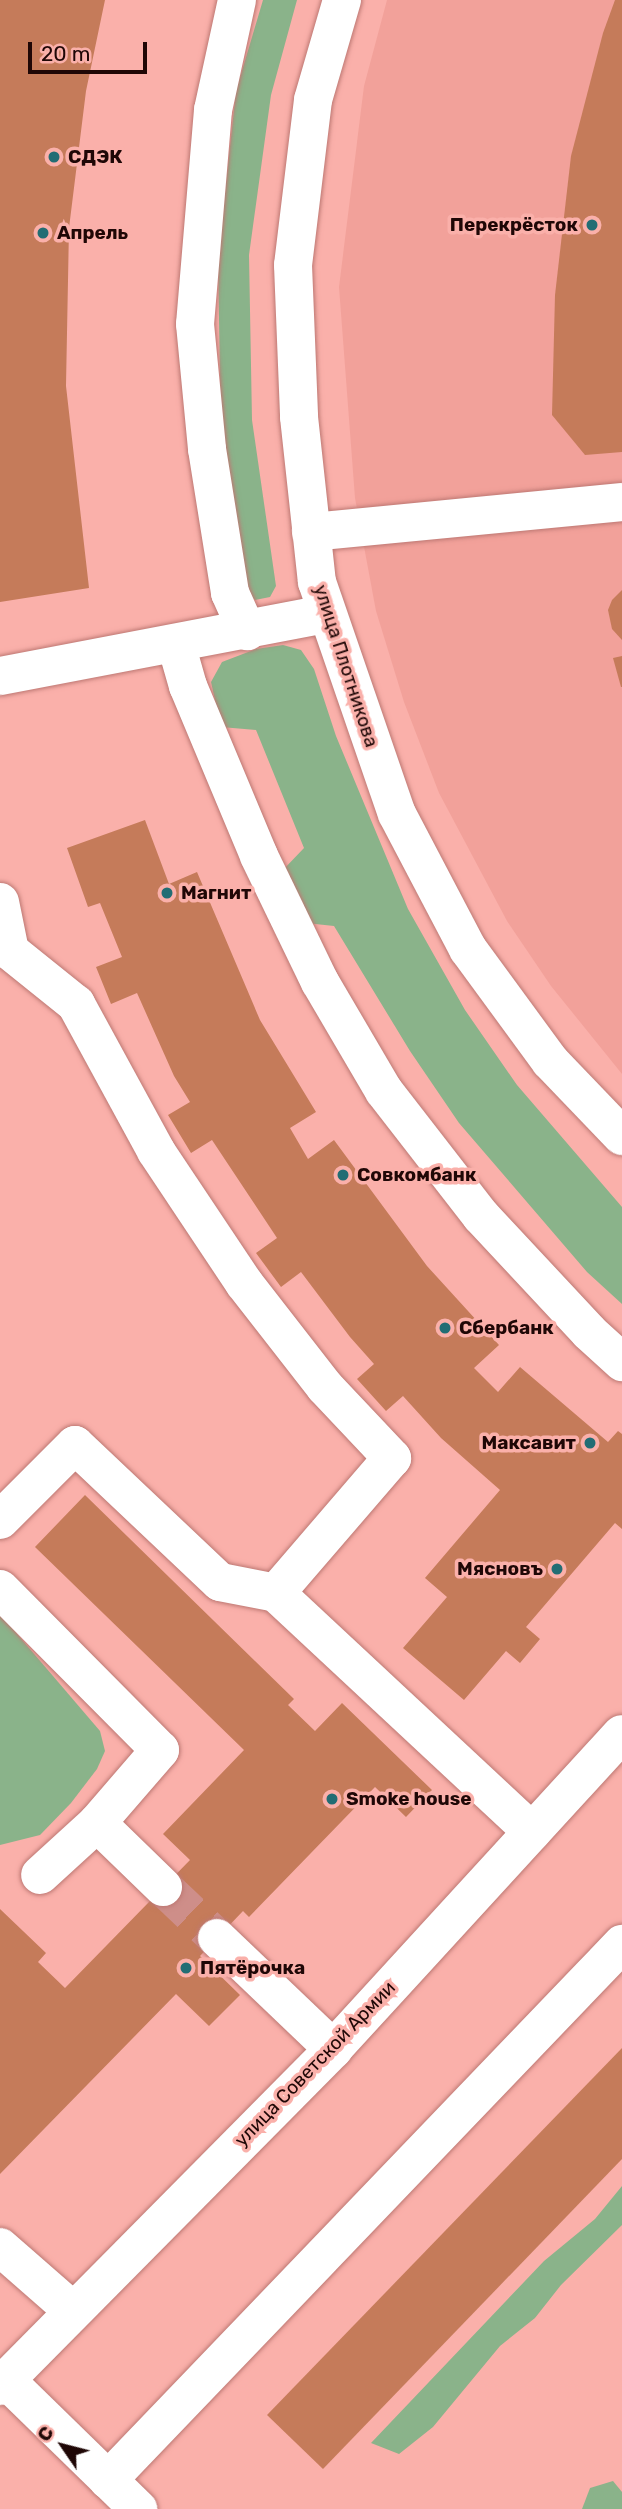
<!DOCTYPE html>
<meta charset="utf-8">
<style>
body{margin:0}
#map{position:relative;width:622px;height:2509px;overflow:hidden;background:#fab0aa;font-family:Rubik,sans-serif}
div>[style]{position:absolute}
.built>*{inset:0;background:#f2a19a}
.green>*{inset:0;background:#8ab38a}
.building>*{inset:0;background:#c57b5a}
.minor-tunnel>*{height:38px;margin-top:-19px;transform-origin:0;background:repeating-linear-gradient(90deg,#ce8e89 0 38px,transparent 0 57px)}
.roads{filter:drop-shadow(0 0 2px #bd7873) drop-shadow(0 0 2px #bd7873)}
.minor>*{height:38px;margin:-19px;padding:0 19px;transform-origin:19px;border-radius:19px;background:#fff}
.major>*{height:38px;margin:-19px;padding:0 19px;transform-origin:19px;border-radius:19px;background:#fff}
.dots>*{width:19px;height:19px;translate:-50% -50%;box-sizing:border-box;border:4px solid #fab0aa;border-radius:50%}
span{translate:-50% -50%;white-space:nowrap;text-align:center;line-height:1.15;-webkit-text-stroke:7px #fab0aa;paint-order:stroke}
.poi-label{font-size:19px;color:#1f0706;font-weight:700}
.left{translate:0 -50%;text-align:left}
.right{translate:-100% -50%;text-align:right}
.street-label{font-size:19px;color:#1f0706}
.north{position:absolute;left:28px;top:2411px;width:70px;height:70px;-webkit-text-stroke:5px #fab0aa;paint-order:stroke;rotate:305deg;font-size:19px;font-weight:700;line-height:28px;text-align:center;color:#1f0706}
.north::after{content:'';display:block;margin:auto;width:24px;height:32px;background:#1f0706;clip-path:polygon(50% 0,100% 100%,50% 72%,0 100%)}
.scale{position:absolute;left:28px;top:42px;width:119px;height:32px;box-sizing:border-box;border:4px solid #1f0706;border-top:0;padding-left:9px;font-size:21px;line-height:24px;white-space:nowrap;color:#1f0706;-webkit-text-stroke:5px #fab0aa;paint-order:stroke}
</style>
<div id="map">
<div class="built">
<i style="clip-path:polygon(387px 0,622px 0,622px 1074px,551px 986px,507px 921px,439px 793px,404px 702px,376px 611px,355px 498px,339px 287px,364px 86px)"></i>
</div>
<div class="green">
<i style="clip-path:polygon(263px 0,297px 0,271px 95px,249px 255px,252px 420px,276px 586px,270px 597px,255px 600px,245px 591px,221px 439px,218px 258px,236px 91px)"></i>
<i style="clip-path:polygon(283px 645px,301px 650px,314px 669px,336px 736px,408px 909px,465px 1010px,517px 1085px,622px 1207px,622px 1304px,587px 1272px,459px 1123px,410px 1051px,334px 926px,306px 923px,282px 871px,304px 848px,256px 730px,221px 727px,211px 682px,222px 662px,256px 649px)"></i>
<i style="clip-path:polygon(0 1614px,100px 1731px,105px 1751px,97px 1769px,71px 1803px,40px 1835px,0 1845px)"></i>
<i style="clip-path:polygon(622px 2186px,622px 2225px,561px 2285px,535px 2318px,500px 2346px,433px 2427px,399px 2454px,371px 2443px,544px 2261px,595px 2219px)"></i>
<i style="clip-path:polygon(613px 2481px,622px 2492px,622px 2509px,582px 2509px,590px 2488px)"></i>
</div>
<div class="building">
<i style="clip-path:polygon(0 0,105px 0,86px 91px,69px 228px,66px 386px,89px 588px,0 602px)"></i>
<i style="clip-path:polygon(615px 0,622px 0,622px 452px,585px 455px,552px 415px,555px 295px,571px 156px,603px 33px)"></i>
<i style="clip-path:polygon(622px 590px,622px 640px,612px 629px,608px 610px,612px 600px)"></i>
<i style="clip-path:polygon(622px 656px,622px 687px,621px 687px,613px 658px)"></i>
<i style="clip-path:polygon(145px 820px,169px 884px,197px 872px,260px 1020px,316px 1112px,290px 1128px,308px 1159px,334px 1140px,427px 1266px,499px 1345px,474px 1368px,498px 1392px,520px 1367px,608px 1442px,618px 1431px,622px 1434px,622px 1529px,615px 1523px,526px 1627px,540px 1639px,520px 1663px,506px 1651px,464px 1700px,403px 1648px,447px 1597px,425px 1578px,500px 1490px,441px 1438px,403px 1396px,386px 1411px,357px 1379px,374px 1364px,350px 1337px,301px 1272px,281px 1287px,256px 1253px,277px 1238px,212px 1140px,191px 1153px,168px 1115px,190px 1102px,174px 1076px,137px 993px,111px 1004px,96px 967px,122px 957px,100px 903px,88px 907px,67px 848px)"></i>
<i style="clip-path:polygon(85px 1495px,294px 1699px,288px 1705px,315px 1731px,342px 1703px,432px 1790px,406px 1817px,375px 1787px,249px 1917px,243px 1911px,200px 1956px,240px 1995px,209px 2026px,176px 1994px,0 2174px,0 1909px,46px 1953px,38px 1962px,65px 1988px,190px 1860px,163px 1834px,244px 1750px,35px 1547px)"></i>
<i style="clip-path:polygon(622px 2048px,622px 2159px,323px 2469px,267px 2415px)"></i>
</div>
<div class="minor-tunnel">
<i style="left:163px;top:1887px;width:74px;rotate:43.4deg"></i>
</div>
<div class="roads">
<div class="minor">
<i style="left:237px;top:0;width:113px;rotate:102.3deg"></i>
<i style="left:213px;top:110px;width:215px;rotate:94.8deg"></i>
<i style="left:195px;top:324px;width:126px;rotate:84.5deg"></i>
<i style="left:207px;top:449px;width:146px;rotate:80.9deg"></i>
<i style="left:230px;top:593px;width:42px;rotate:65.9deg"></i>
<i style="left:311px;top:532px;width:312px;rotate:-5.5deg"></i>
<i style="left:176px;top:644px;width:44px;rotate:74.1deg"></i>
<i style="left:188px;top:686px;width:184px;rotate:67.3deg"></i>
<i style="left:259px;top:856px;width:140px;rotate:64.2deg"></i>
<i style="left:320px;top:982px;width:126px;rotate:59.6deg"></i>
<i style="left:384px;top:1091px;width:158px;rotate:52.2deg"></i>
<i style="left:481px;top:1216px;width:158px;rotate:47deg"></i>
<i style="left:589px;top:1332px;width:45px;rotate:42.3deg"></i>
<i style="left:0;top:676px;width:332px;rotate:-10.8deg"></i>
<i style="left:0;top:902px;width:50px;rotate:78.5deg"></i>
<i style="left:10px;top:951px;width:85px;rotate:38.8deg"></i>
<i style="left:76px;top:1004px;width:167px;rotate:61.4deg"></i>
<i style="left:156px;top:1151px;width:159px;rotate:56.3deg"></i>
<i style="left:244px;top:1283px;width:132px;rotate:52.1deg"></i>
<i style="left:325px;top:1387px;width:98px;rotate:46.7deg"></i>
<i style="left:392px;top:1458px;width:178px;rotate:130.7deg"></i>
<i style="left:276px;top:1593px;width:350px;rotate:43deg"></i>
<i style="left:0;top:1520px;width:106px;rotate:-45deg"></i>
<i style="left:75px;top:1445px;width:199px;rotate:43.4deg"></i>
<i style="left:220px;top:1582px;width:57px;rotate:11.1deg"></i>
<i style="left:0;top:1589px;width:227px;rotate:45.2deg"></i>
<i style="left:160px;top:1750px;width:96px;rotate:130.8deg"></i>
<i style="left:97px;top:1823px;width:77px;rotate:137.6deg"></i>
<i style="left:97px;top:1823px;width:92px;rotate:44.1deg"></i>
<i style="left:217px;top:1938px;width:161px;rotate:43.7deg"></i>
<i style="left:0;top:2247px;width:97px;rotate:41.2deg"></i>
<i style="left:6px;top:2380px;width:185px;rotate:44.3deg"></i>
<i style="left:0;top:2386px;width:474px;rotate:-45.3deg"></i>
<i style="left:333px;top:2049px;width:427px;rotate:-47.5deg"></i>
<i style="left:108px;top:2480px;width:743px;rotate:-46.2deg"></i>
</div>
<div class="major">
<i style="left:342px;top:0;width:104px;rotate:106.2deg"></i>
<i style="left:313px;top:100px;width:166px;rotate:96.9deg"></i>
<i style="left:293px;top:265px;width:152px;rotate:87.7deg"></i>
<i style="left:299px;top:417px;width:166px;rotate:83.8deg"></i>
<i style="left:317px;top:582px;width:245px;rotate:71deg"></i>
<i style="left:397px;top:814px;width:153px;rotate:62.3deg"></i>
<i style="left:468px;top:949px;width:139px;rotate:53.8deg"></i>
<i style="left:550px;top:1061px;width:104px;rotate:46.2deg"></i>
</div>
</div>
<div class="dots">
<i style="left:54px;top:157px;background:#226d74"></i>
<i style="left:592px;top:225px;background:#226d74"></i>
<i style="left:43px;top:233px;background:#226d74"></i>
<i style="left:167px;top:893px;background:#226d74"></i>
<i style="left:343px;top:1175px;background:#226d74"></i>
<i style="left:445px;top:1328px;background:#226d74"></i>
<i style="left:590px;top:1443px;background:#226d74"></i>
<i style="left:557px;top:1569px;background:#226d74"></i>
<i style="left:332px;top:1799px;background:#226d74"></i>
<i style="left:186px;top:1968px;background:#226d74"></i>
</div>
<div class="poi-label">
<span class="left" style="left:68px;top:157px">СДЭК</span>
<span class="right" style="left:578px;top:225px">Перекрёсток</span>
<span class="left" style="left:57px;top:233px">Апрель</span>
<span class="left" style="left:181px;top:893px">Магнит</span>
<span class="left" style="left:357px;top:1175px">Совкомбанк</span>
<span class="left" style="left:459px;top:1328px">Сбербанк</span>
<span class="right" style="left:576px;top:1443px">Максавит</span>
<span class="right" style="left:543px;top:1569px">Мясновъ</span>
<span class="left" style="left:346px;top:1799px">Smoke house</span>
<span class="left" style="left:200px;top:1968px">Пятёрочка</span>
</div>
<div class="street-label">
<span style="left:346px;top:666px;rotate:72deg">улица Плотникова</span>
<span style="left:315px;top:2064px;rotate:-46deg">улица Советской Армии</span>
</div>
<div class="north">С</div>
<div class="scale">20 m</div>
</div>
